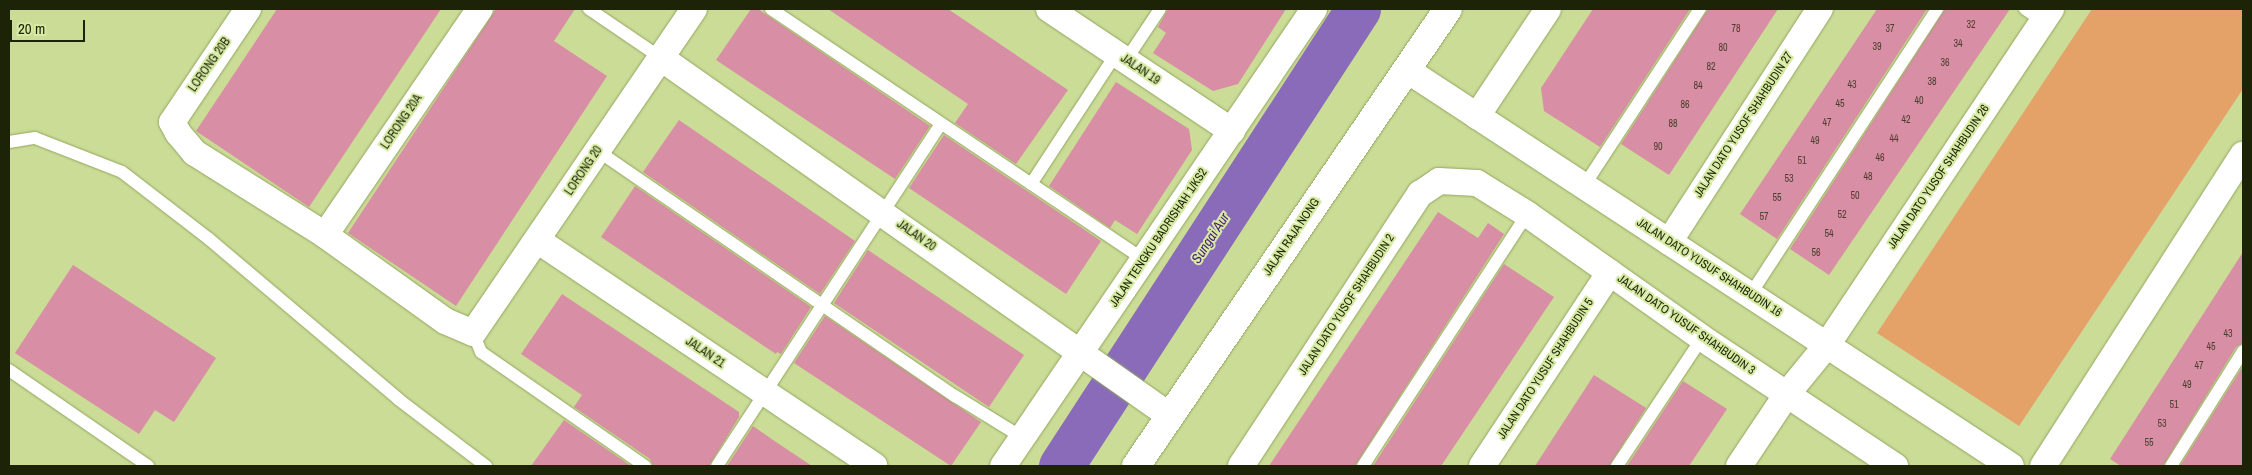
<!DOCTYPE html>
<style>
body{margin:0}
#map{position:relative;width:2252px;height:475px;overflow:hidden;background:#cadc96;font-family:"Archivo Narrow",sans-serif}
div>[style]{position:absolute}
.green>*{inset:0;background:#e5a268}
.river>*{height:45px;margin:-22.5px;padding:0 22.5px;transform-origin:22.5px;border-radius:22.5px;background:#896bb9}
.building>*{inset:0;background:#d88ea4}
.roads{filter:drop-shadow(0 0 1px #94a561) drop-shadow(0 0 1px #94a561)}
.lane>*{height:12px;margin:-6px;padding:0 6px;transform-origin:6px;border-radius:6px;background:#fff}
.street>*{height:26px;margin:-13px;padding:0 13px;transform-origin:13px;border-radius:13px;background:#fff}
.secondary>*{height:28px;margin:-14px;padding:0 14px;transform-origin:14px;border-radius:14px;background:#fff}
span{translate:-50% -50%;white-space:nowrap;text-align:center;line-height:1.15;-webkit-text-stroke:4px #d6eaa3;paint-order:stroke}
.number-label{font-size:10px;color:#4c3e2e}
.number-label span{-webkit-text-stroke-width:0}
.street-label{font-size:12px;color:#1d2307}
.water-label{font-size:14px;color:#461776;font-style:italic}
.frame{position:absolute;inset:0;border:10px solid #1d2307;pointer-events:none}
.scale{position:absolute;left:10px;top:20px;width:75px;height:22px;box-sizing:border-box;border:2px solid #1d2307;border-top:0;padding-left:6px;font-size:15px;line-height:18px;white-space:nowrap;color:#1d2307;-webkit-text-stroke:4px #d6eaa3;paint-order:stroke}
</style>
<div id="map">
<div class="green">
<i style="clip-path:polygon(2092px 9px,2243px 9px,2243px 89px,2019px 426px,1877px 333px)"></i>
</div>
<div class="river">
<i style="left:1061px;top:466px;width:545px;rotate:-56.98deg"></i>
</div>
<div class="building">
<i style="clip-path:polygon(277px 9px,441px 9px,309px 207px,196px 131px)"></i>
<i style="clip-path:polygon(496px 9px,575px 9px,554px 41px,607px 76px,456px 306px,348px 233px)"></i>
<i style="clip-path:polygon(751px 9px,758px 9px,930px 126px,895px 179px,716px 60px)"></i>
<i style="clip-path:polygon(828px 9px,948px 9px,1068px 90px,1016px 164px,955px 123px,968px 104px)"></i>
<i style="clip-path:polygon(1168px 9px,1286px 9px,1238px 84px,1213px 91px,1153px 53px,1166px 33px,1158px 27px)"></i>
<i style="clip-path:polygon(1593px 9px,1690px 9px,1600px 147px,1544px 111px,1541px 88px)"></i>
<i style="clip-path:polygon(1708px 9px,1778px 9px,1669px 175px,1621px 144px)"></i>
<i style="clip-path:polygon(1877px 9px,1927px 9px,1777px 239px,1740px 214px)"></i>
<i style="clip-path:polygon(1945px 9px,2010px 9px,1829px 275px,1790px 249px)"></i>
<i style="clip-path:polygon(1116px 82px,1189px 129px,1192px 150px,1137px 234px,1115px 220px,1110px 228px,1049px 186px)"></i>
<i style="clip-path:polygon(679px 120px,855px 241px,820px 294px,643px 172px)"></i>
<i style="clip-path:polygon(944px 135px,1101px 241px,1066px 294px,909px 188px)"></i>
<i style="clip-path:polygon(635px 186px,811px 307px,781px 354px,777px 352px,776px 354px,601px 237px)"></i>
<i style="clip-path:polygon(1438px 212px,1478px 238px,1488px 223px,1504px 234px,1355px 466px,1269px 466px)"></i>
<i style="clip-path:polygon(868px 250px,1024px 355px,989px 407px,834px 303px)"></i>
<i style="clip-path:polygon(2243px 252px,2243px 343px,2236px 347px,2163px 466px,2121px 466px,2110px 459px)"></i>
<i style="clip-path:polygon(1504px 264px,1554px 297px,1441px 466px,1373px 466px)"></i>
<i style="clip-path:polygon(73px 265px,216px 358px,174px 422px,155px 410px,139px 434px,15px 353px)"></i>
<i style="clip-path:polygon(562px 294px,739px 412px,739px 417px,709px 466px,653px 466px,650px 459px,574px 407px,582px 395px,521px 354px)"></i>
<i style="clip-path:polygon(825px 316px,981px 422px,951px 466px,794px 363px)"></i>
<i style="clip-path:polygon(2243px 366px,2243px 466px,2180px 466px)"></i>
<i style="clip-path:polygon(1594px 375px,1646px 408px,1609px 466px,1535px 466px)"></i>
<i style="clip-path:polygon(1683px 381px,1727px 409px,1689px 466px,1627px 466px)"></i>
<i style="clip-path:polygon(564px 420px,631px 466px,531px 466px)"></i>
<i style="clip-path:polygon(753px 426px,773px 440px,812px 466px,727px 466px)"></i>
</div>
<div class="roads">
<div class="lane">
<i style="left:589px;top:9px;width:87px;rotate:34.2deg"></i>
<i style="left:771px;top:9px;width:450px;rotate:33.9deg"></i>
<i style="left:2025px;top:9px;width:22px;rotate:34deg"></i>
<i style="left:1126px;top:60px;width:61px;rotate:-56.3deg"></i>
<i style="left:9px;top:142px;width:26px;rotate:-9deg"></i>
<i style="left:35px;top:138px;width:93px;rotate:21.3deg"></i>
<i style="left:122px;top:172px;width:110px;rotate:37.6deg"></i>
<i style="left:209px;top:239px;width:248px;rotate:40.2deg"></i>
<i style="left:398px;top:399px;width:111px;rotate:37.3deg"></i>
<i style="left:598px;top:151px;width:433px;rotate:34.5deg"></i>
<i style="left:955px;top:396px;width:80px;rotate:31.7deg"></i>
<i style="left:1031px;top:184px;width:155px;rotate:-56.8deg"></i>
<i style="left:1584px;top:186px;width:212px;rotate:-56.8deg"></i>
<i style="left:1750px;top:295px;width:342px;rotate:-56.8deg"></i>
<i style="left:473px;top:333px;width:21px;rotate:67deg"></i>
<i style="left:481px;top:352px;width:200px;rotate:34.8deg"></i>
<i style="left:9px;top:370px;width:169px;rotate:34.6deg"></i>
<i style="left:717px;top:466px;width:409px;rotate:-56.8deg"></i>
<i style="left:1363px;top:466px;width:301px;rotate:-56.9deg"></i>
<i style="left:1617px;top:466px;width:154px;rotate:-56.4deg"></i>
<i style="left:2171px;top:466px;width:136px;rotate:-57.9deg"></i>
</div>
<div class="street">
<i style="left:248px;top:9px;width:136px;rotate:123.9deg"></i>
<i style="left:172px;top:122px;width:13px;rotate:61deg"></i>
<i style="left:178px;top:133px;width:26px;rotate:50deg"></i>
<i style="left:195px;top:153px;width:154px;rotate:32.2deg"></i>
<i style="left:325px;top:235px;width:148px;rotate:35.6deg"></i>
<i style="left:445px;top:321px;width:30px;rotate:23deg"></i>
<i style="left:473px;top:333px;width:392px;rotate:-55.7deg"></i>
<i style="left:1049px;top:9px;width:220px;rotate:33.7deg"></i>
<i style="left:661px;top:58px;width:622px;rotate:35.12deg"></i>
<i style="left:1407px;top:70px;width:722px;rotate:33.25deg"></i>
<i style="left:1477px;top:116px;width:128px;rotate:-56.4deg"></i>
<i style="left:325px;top:235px;width:274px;rotate:-55.6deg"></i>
<i style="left:537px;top:240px;width:406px;rotate:33.8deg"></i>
<i style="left:1669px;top:242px;width:278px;rotate:-57.1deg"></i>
<i style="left:1003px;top:466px;width:553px;rotate:-55.76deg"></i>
<i style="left:1241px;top:466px;width:326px;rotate:-56.7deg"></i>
<i style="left:1420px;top:194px;width:23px;rotate:-34deg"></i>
<i style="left:1439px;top:181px;width:38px;rotate:3deg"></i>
<i style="left:1477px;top:183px;width:59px;rotate:31.8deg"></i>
<i style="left:1527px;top:214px;width:214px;rotate:35.3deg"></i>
<i style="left:1702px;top:338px;width:232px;rotate:33.6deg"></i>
<i style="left:1482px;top:466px;width:232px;rotate:-56.6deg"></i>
<i style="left:1739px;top:466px;width:87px;rotate:-56.3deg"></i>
<i style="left:1787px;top:394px;width:63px;rotate:-50.8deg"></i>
<i style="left:1827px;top:345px;width:404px;rotate:-56.3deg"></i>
<i style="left:2043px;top:466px;width:370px;rotate:-57.3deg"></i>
</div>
<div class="secondary">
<i style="left:1136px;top:466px;width:553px;rotate:-55.68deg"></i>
</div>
</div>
<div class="number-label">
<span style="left:1971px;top:25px">32</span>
<span style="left:1736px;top:29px">78</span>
<span style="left:1890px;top:29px">37</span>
<span style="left:1958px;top:44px">34</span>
<span style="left:1877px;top:47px">39</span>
<span style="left:1723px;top:48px">80</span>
<span style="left:1945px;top:63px">36</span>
<span style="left:1711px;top:67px">82</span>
<span style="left:1932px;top:82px">38</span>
<span style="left:1852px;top:85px">43</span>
<span style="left:1698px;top:86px">84</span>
<span style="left:1919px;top:101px">40</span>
<span style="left:1840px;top:104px">45</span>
<span style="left:1685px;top:105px">86</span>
<span style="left:1906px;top:120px">42</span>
<span style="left:1827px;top:123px">47</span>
<span style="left:1673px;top:124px">88</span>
<span style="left:1894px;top:139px">44</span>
<span style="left:1815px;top:141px">49</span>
<span style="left:1658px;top:147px">90</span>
<span style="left:1880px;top:158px">46</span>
<span style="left:1802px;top:161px">51</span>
<span style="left:1868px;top:177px">48</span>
<span style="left:1789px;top:179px">53</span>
<span style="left:1855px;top:196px">50</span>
<span style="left:1777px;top:198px">55</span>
<span style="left:1842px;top:215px">52</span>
<span style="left:1764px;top:217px">57</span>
<span style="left:1829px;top:234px">54</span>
<span style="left:1816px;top:253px">56</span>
<span style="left:2228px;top:334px">43</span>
<span style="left:2211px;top:347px">45</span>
<span style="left:2199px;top:366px">47</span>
<span style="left:2187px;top:385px">49</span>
<span style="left:2174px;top:405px">51</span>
<span style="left:2162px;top:424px">53</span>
<span style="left:2149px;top:443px">55</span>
</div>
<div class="street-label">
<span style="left:210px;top:65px;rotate:-55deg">LORONG 20B</span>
<span style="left:1140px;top:70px;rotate:34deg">JALAN 19</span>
<span style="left:402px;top:122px;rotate:-56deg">LORONG 20A</span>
<span style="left:1744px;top:125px;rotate:-57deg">JALAN DATO YUSOF SHAHBUDIN 27</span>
<span style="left:584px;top:171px;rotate:-56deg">LORONG 20</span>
<span style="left:1939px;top:177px;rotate:-56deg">JALAN DATO YUSOF SHAHBUDIN 26</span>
<span style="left:916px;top:236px;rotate:35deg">JALAN 20</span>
<span style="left:1292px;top:237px;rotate:-56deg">JALAN RAJA NONG</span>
<span style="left:1159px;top:238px;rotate:-56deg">JALAN TENGKU BADRISHAH 1/KS2</span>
<span style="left:1709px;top:268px;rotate:33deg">JALAN DATO YUSUF SHAHBUDIN 16</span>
<span style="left:1347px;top:305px;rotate:-57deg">JALAN DATO YUSOF SHAHBUDIN 2</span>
<span style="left:1686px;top:325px;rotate:35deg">JALAN DATO YUSUF SHAHBUDIN 3</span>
<span style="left:705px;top:353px;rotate:34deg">JALAN 21</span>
<span style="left:1546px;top:369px;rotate:-57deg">JALAN DATO YUSUF SHAHBUDIN 5</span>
</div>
<div class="water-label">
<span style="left:1210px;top:238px;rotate:-57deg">Sungai Aur</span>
</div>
<div class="frame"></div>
<div class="scale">20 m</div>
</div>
